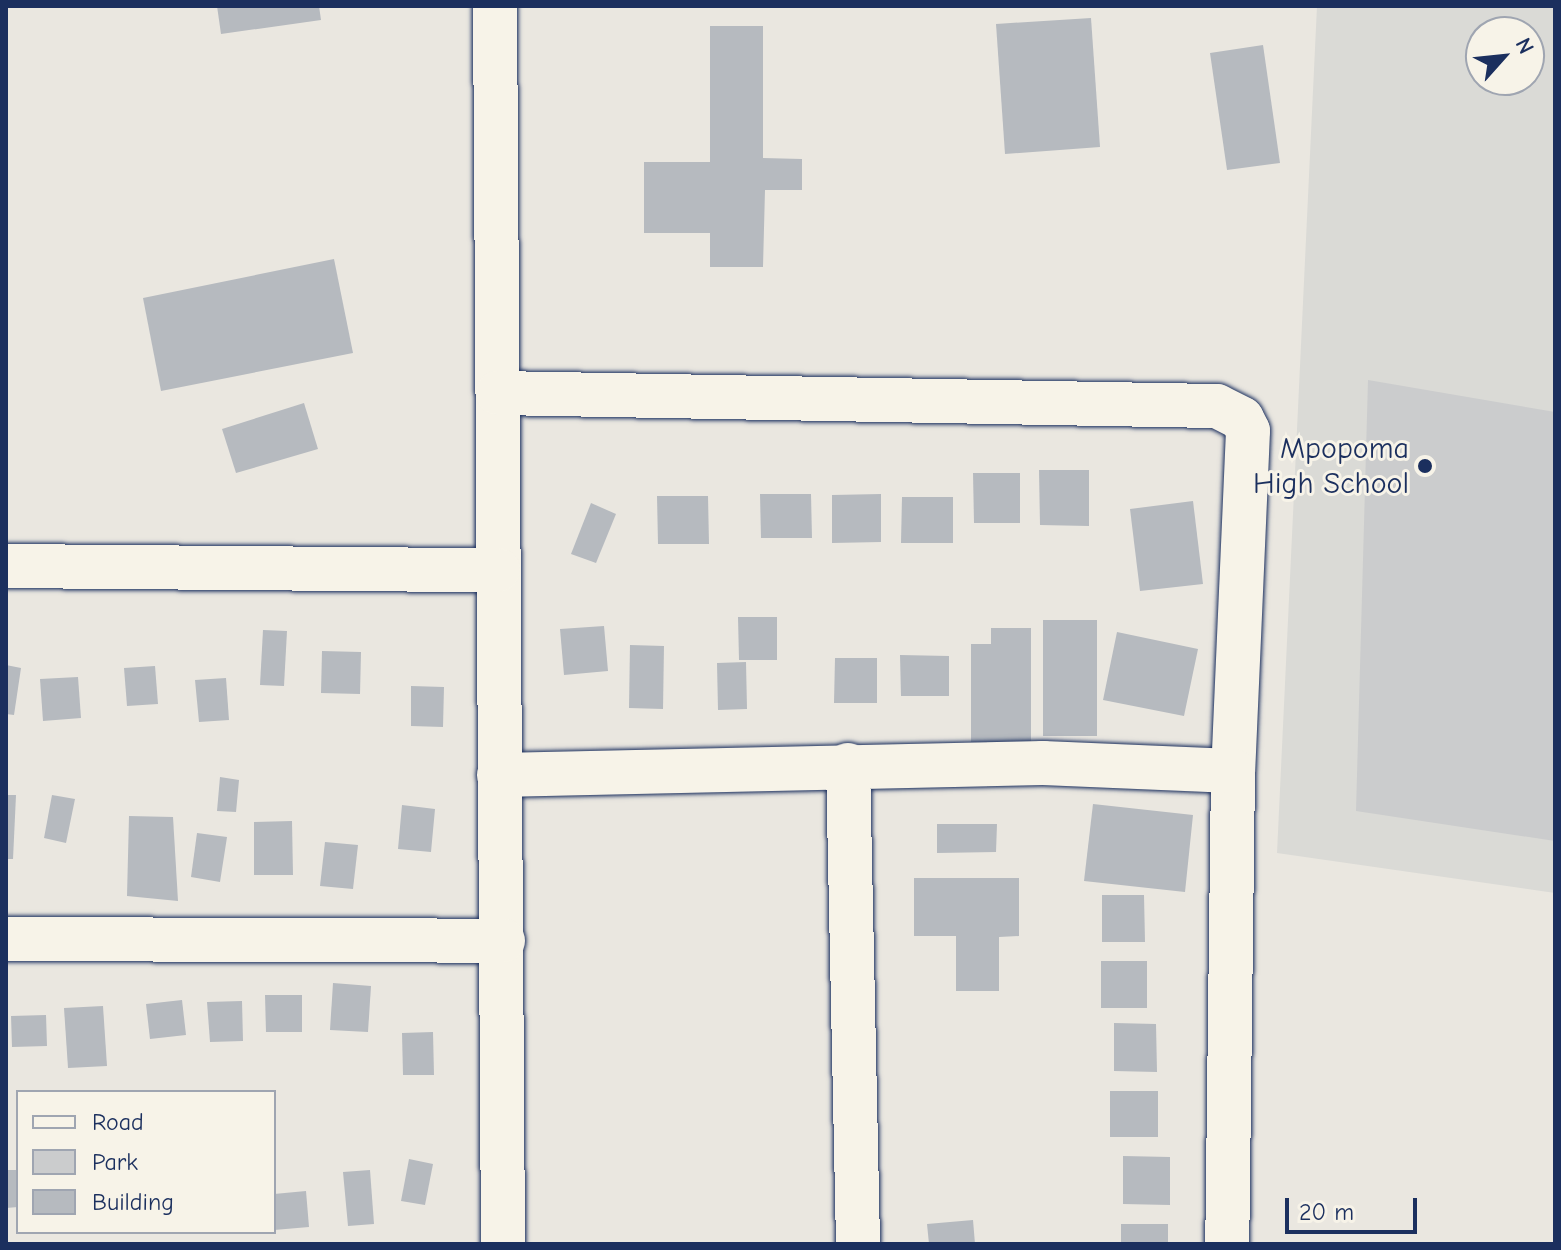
<!DOCTYPE html>
<style>
body{margin:0}
#map{position:relative;width:1561px;height:1250px;overflow:hidden;background:#eae7e0;font-family:"Comic Neue",sans-serif}
div>[style]{position:absolute}
.built>*{inset:0;background:#dadad6}
.green>*{inset:0;background:#cbcccd}
.building>*{inset:0;background:#b6babf}
.roads{filter:drop-shadow(0 0 2px #1b2f5e) drop-shadow(0 0 2px #1b2f5e)}
.street>*{height:44px;margin:-22px;padding:0 22px;transform-origin:22px;border-radius:22px;background:#f7f3e8}
.dots>*{width:22px;height:22px;translate:-50% -50%;box-sizing:border-box;border:4px solid #f7f3e8;border-radius:50%}
span{translate:-50% -50%;white-space:nowrap;text-align:center;line-height:1.15;-webkit-text-stroke:6px #f7f3e8;paint-order:stroke}
.poi-label{font-size:30px;color:#1b2f5e}
.right{translate:-100% -50%;text-align:right}
.frame{position:absolute;inset:0;border:8px solid #1b2f5e;pointer-events:none}
.legend{position:absolute;left:16px;top:1090px;width:260px;height:144px;box-sizing:border-box;background:#f7f3e8;border:2px solid #9fa5b1;margin:0;padding:10px 14px;list-style:none;font-size:24px;color:#1b2f5e}
.legend li{display:flex;align-items:center;gap:16px;height:40px}
.legend b{width:40px;border:2px solid #9fa5b1}
.north{position:absolute;left:1465px;top:16px;width:80px;height:80px;box-sizing:border-box;background:#f7f3e8;border:2px solid #9fa5b1;border-radius:50%;rotate:63deg;font-size:22px;font-weight:700;line-height:32px;text-align:center;color:#1b2f5e}
.north::after{content:'';display:block;margin:auto;width:28px;height:36px;background:#1b2f5e;clip-path:polygon(50% 0,100% 100%,50% 72%,0 100%)}
.scale{position:absolute;left:1285px;top:1198px;width:132px;height:36px;box-sizing:border-box;border:4px solid #1b2f5e;border-top:0;padding-left:10px;font-size:24px;line-height:28px;white-space:nowrap;color:#1b2f5e;-webkit-text-stroke:6px #f7f3e8;paint-order:stroke}
</style>
<div id="map">
<div class="built">
<i style="clip-path:polygon(evenodd,1317px 6px,1555px 6px,1555px 893px,1277px 853px,1317px 6px,1481px 32px,1529px 32px,1529px 80px,1481px 80px,1481px 32px)"></i>
</div>
<div class="green">
<i style="clip-path:polygon(1368px 380px,1555px 412px,1555px 841px,1356px 811px)"></i>
</div>
<div class="building">
<i style="clip-path:polygon(217px 6px,319px 6px,321px 20px,221px 34px)"></i>
<i style="clip-path:polygon(1091px 18px,1100px 147px,1005px 154px,996px 24px)"></i>
<i style="clip-path:polygon(710px 26px,763px 26px,763px 158px,802px 159px,802px 190px,765px 190px,763px 267px,710px 267px,710px 233px,644px 233px,644px 162px,710px 162px)"></i>
<i style="clip-path:polygon(1263px 45px,1280px 163px,1227px 170px,1210px 53px)"></i>
<i style="clip-path:polygon(334px 259px,353px 353px,161px 391px,143px 298px)"></i>
<i style="clip-path:polygon(304px 403px,318px 449px,236px 473px,222px 429px)"></i>
<i style="clip-path:polygon(1039px 470px,1089px 470px,1089px 526px,1040px 525px)"></i>
<i style="clip-path:polygon(973px 473px,1020px 473px,1020px 523px,974px 523px)"></i>
<i style="clip-path:polygon(760px 494px,811px 494px,812px 538px,761px 538px)"></i>
<i style="clip-path:polygon(881px 494px,881px 542px,832px 543px,832px 495px)"></i>
<i style="clip-path:polygon(657px 496px,708px 496px,709px 544px,658px 544px)"></i>
<i style="clip-path:polygon(902px 497px,953px 497px,953px 543px,901px 543px)"></i>
<i style="clip-path:polygon(1193px 501px,1203px 584px,1140px 591px,1130px 509px)"></i>
<i style="clip-path:polygon(591px 503px,616px 514px,596px 563px,571px 554px)"></i>
<i style="clip-path:polygon(738px 617px,777px 617px,777px 660px,739px 660px)"></i>
<i style="clip-path:polygon(1043px 620px,1097px 620px,1097px 736px,1043px 736px)"></i>
<i style="clip-path:polygon(604px 626px,608px 671px,564px 675px,560px 629px)"></i>
<i style="clip-path:polygon(991px 628px,1031px 628px,1031px 746px,971px 742px,971px 644px,991px 644px)"></i>
<i style="clip-path:polygon(263px 630px,287px 631px,284px 686px,260px 685px)"></i>
<i style="clip-path:polygon(1117px 632px,1198px 649px,1184px 716px,1103px 700px)"></i>
<i style="clip-path:polygon(630px 645px,664px 646px,663px 709px,629px 708px)"></i>
<i style="clip-path:polygon(322px 651px,361px 652px,360px 694px,321px 693px)"></i>
<i style="clip-path:polygon(900px 655px,949px 656px,949px 696px,901px 696px)"></i>
<i style="clip-path:polygon(835px 658px,877px 658px,877px 703px,834px 703px)"></i>
<i style="clip-path:polygon(746px 662px,747px 709px,718px 710px,717px 663px)"></i>
<i style="clip-path:polygon(6px 665px,21px 668px,14px 715px,6px 714px)"></i>
<i style="clip-path:polygon(155px 666px,158px 704px,127px 706px,124px 668px)"></i>
<i style="clip-path:polygon(78px 677px,81px 718px,43px 721px,40px 679px)"></i>
<i style="clip-path:polygon(226px 678px,229px 720px,199px 722px,195px 680px)"></i>
<i style="clip-path:polygon(411px 686px,444px 687px,443px 727px,411px 726px)"></i>
<i style="clip-path:polygon(220px 777px,239px 780px,236px 812px,217px 811px)"></i>
<i style="clip-path:polygon(6px 795px,16px 795px,13px 859px,6px 859px)"></i>
<i style="clip-path:polygon(52px 795px,75px 799px,66px 843px,44px 838px)"></i>
<i style="clip-path:polygon(1093px 804px,1193px 815px,1185px 892px,1084px 881px)"></i>
<i style="clip-path:polygon(402px 805px,435px 809px,431px 852px,398px 849px)"></i>
<i style="clip-path:polygon(129px 816px,173px 817px,178px 901px,127px 896px)"></i>
<i style="clip-path:polygon(292px 821px,293px 875px,254px 875px,254px 822px)"></i>
<i style="clip-path:polygon(937px 824px,997px 824px,996px 852px,937px 853px)"></i>
<i style="clip-path:polygon(197px 833px,227px 837px,220px 882px,191px 877px)"></i>
<i style="clip-path:polygon(325px 842px,358px 845px,353px 889px,320px 886px)"></i>
<i style="clip-path:polygon(914px 878px,1019px 878px,1019px 936px,999px 937px,999px 991px,956px 991px,956px 936px,914px 936px)"></i>
<i style="clip-path:polygon(1102px 895px,1144px 895px,1145px 942px,1102px 942px)"></i>
<i style="clip-path:polygon(1101px 961px,1147px 961px,1147px 1008px,1101px 1008px)"></i>
<i style="clip-path:polygon(333px 983px,371px 986px,368px 1032px,330px 1030px)"></i>
<i style="clip-path:polygon(265px 995px,302px 995px,302px 1032px,266px 1032px)"></i>
<i style="clip-path:polygon(182px 1000px,186px 1035px,150px 1039px,146px 1004px)"></i>
<i style="clip-path:polygon(242px 1001px,243px 1041px,210px 1042px,207px 1002px)"></i>
<i style="clip-path:polygon(103px 1006px,107px 1066px,68px 1068px,64px 1008px)"></i>
<i style="clip-path:polygon(46px 1015px,47px 1046px,12px 1047px,11px 1016px)"></i>
<i style="clip-path:polygon(1114px 1023px,1156px 1024px,1157px 1072px,1114px 1071px)"></i>
<i style="clip-path:polygon(433px 1032px,434px 1075px,403px 1075px,402px 1033px)"></i>
<i style="clip-path:polygon(1110px 1091px,1158px 1091px,1158px 1137px,1110px 1137px)"></i>
<i style="clip-path:polygon(1123px 1156px,1170px 1157px,1170px 1205px,1123px 1204px)"></i>
<i style="clip-path:polygon(409px 1159px,433px 1164px,425px 1205px,401px 1201px)"></i>
<i style="clip-path:polygon(6px 1170px,18px 1170px,18px 1207px,6px 1208px)"></i>
<i style="clip-path:polygon(370px 1170px,374px 1224px,348px 1226px,343px 1172px)"></i>
<i style="clip-path:polygon(306px 1191px,309px 1227px,274px 1230px,274px 1194px)"></i>
<i style="clip-path:polygon(973px 1220px,975px 1244px,929px 1244px,927px 1224px)"></i>
<i style="clip-path:polygon(1121px 1224px,1168px 1224px,1168px 1244px,1121px 1244px)"></i>
</div>
<div class="roads">
<div class="street">
<i style="left:495px;top:6px;width:1238px;rotate:89.63deg"></i>
<i style="left:498px;top:393px;width:719px;rotate:1.04deg"></i>
<i style="left:1217px;top:406px;width:28px;rotate:27deg"></i>
<i style="left:1242px;top:419px;width:13px;rotate:63deg"></i>
<i style="left:1248px;top:431px;width:340px;rotate:92.5deg"></i>
<i style="left:1233px;top:771px;width:473px;rotate:90.7deg"></i>
<i style="left:6px;top:566px;width:492px;rotate:0.5deg"></i>
<i style="left:848px;top:765px;width:479px;rotate:88.8deg"></i>
<i style="left:499px;top:775px;width:544px;rotate:-1.26deg"></i>
<i style="left:1043px;top:763px;width:190px;rotate:2.4deg"></i>
<i style="left:6px;top:939px;width:497px;rotate:0.2deg"></i>
</div>
</div>
<div class="dots">
<i style="left:1425px;top:466px;background:#1b2f5e"></i>
</div>
<div class="poi-label">
<span class="right" style="left:1409px;top:466px">Mpopoma<br>High School</span>
</div>
<div class="frame"></div>
<ul class="legend">
<li><b style="height:10px;background:#f7f3e8"></b>Road</li>
<li><b style="height:22px;background:#cbcccd"></b>Park</li>
<li><b style="height:22px;background:#b6babf"></b>Building</li>
</ul>
<div class="north">N</div>
<div class="scale">20 m</div>
</div>
